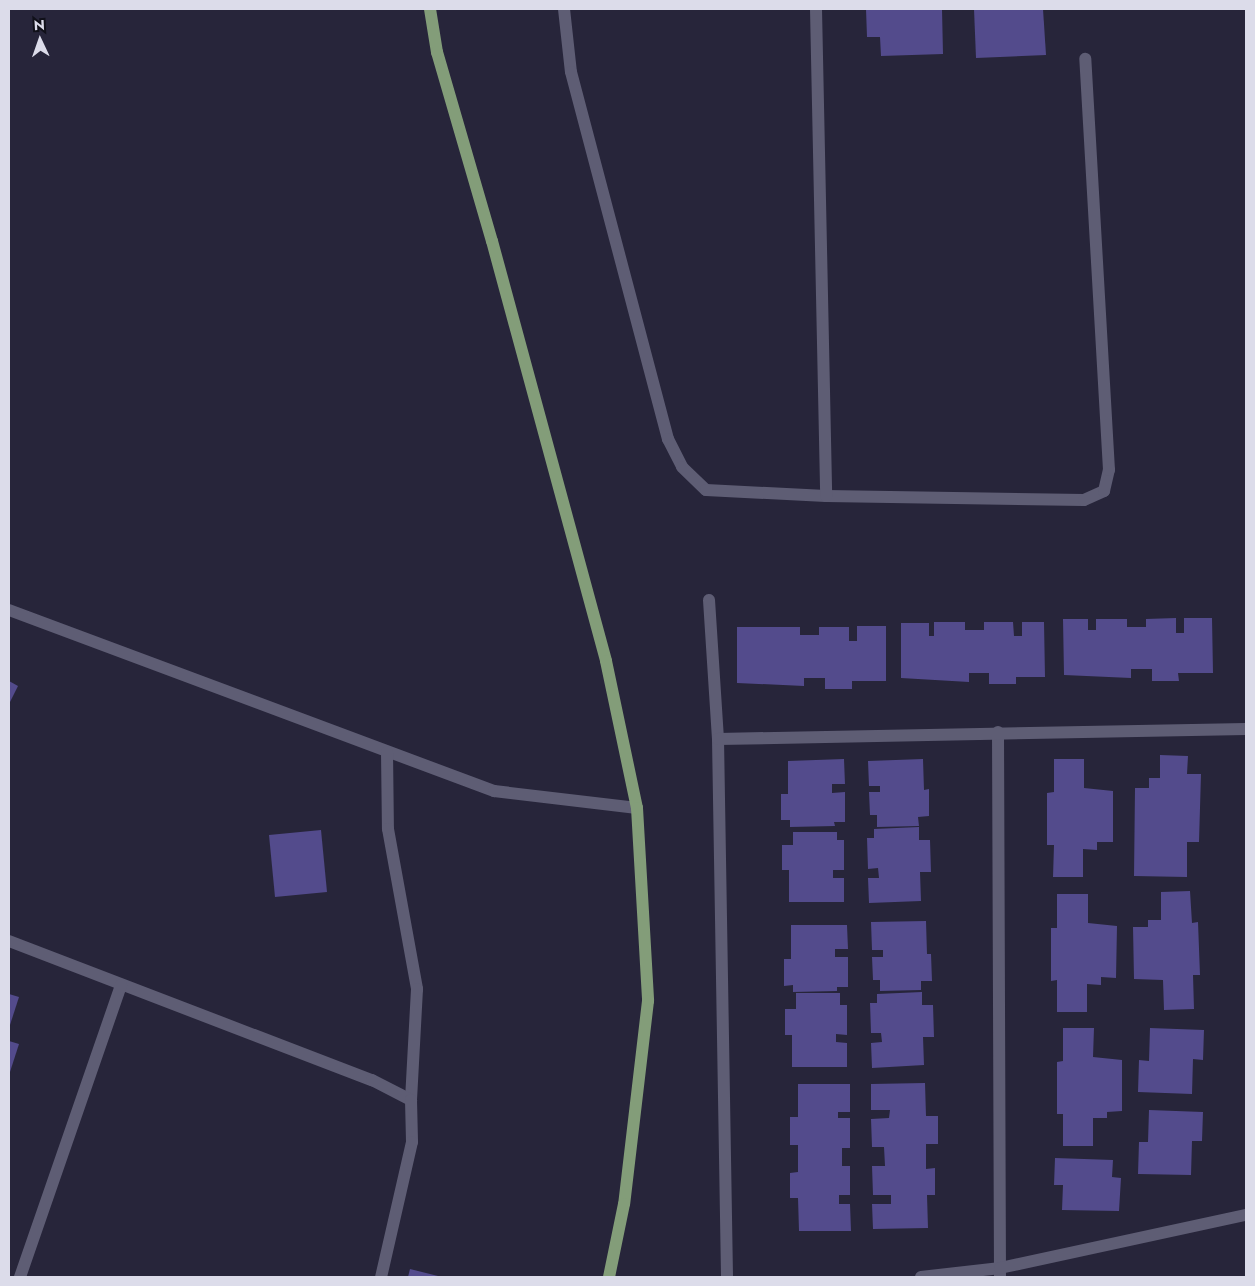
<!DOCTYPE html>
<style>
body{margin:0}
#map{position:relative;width:1255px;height:1286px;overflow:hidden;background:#27253a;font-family:Jost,sans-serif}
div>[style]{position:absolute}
.building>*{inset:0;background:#534b8c}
.minor>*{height:12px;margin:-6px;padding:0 6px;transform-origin:6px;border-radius:6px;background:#5e5d74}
.major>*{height:12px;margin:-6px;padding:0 6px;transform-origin:6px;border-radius:6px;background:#839d79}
span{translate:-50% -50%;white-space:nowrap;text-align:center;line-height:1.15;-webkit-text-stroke:4px #101019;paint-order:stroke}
.frame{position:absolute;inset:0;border:10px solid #dcdcea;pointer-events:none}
.north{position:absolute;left:15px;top:15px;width:50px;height:50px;-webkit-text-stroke:4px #101019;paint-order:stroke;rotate:357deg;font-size:14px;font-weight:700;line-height:20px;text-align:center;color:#dcdcea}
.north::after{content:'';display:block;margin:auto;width:18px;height:22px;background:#dcdcea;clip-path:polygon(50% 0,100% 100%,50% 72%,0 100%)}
</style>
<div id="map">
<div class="building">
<i style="clip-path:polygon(866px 9px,942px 9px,943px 54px,881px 56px,880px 37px,867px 37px)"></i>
<i style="clip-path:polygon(974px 9px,1043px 9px,1046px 55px,976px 58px)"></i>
<i style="clip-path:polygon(1176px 618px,1176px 633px,1184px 633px,1184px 618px,1212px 618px,1213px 673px,1178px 673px,1179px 681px,1152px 681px,1152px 669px,1131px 669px,1131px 678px,1064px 675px,1063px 619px,1088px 619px,1088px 630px,1096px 630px,1096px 619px,1127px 619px,1127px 627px,1146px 627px,1146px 619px)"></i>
<i style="clip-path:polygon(934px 622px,965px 622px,965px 630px,984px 630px,984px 622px,1013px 622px,1014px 636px,1022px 636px,1022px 622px,1044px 622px,1045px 677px,1016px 677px,1016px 684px,989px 684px,989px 673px,969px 673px,969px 682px,901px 678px,901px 623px,929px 623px,929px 636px,934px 636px)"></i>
<i style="clip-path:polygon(857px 626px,886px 626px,886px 681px,852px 681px,852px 689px,825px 689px,825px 678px,804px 678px,804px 686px,737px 683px,737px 627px,800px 627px,800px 635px,819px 635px,819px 627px,849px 627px,849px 641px,857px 641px)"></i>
<i style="clip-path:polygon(9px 681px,18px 686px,9px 704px)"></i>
<i style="clip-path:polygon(1160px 755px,1188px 756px,1187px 774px,1201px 774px,1199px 842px,1187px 842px,1187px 877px,1134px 876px,1135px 788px,1149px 788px,1149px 778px,1160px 778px)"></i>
<i style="clip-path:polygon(844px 759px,845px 784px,832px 784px,832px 793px,845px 792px,845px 822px,834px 822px,835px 826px,790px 827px,790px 820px,781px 820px,781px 794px,788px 794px,788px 761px)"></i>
<i style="clip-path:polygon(923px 759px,924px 790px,929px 789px,929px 816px,918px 817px,919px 826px,877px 827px,877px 815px,870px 815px,869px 792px,880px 792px,880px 786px,869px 786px,868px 761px)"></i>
<i style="clip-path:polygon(1054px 759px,1084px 759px,1084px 788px,1113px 791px,1113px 842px,1097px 842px,1097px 850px,1083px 849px,1083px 877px,1053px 877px,1054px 845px,1047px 845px,1047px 793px,1054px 792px)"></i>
<i style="clip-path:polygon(919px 827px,919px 840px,930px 840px,931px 872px,920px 872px,921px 901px,869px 903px,868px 878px,879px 878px,878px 868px,868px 869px,867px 838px,874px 838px,874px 829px)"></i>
<i style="clip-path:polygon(321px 830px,327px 892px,275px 897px,269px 835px)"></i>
<i style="clip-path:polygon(793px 832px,837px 832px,837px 840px,844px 840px,844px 870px,833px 870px,833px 878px,844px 878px,844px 902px,789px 902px,789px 870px,782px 870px,782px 845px,793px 845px)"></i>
<i style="clip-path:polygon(1190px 891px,1192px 923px,1198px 922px,1200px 975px,1193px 975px,1194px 1009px,1164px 1010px,1163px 980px,1134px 979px,1133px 927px,1148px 927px,1148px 920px,1161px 920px,1161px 892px)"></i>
<i style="clip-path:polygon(1057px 894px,1088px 894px,1088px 923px,1117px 926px,1116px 978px,1101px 977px,1101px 985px,1087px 984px,1087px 1012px,1057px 1012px,1057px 980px,1051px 981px,1051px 928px,1057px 928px)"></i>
<i style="clip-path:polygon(926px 921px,927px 954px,931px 954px,932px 981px,921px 981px,921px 990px,880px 991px,880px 980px,873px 980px,872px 957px,883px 957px,883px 950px,872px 950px,871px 922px)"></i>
<i style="clip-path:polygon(791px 925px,847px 925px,848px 949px,835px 949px,835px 957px,848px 957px,848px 987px,837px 987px,837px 991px,793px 992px,793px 985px,784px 986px,784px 959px,791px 959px)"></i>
<i style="clip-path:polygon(922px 992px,922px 1005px,933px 1005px,934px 1037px,923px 1037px,924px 1065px,872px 1068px,871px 1043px,882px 1042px,881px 1033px,871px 1033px,870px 1003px,877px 1003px,877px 994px)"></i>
<i style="clip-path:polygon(796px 993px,840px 993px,840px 1005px,847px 1005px,847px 1035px,836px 1034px,836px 1042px,847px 1043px,847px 1067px,792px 1067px,792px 1035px,785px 1035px,785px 1009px,796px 1009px)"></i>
<i style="clip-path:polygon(9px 994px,19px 997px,9px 1028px)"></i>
<i style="clip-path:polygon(1063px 1028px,1094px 1028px,1093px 1057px,1122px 1060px,1122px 1111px,1107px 1112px,1107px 1118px,1093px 1118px,1093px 1146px,1063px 1146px,1063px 1114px,1057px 1114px,1057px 1062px,1063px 1061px)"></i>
<i style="clip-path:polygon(1150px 1028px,1204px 1030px,1203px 1060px,1193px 1059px,1192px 1094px,1138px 1092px,1139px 1060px,1149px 1061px)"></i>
<i style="clip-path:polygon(9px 1041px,19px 1044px,9px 1075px)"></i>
<i style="clip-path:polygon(925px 1083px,926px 1116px,938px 1116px,938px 1144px,926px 1144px,926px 1169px,935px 1168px,935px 1195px,927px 1195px,928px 1228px,873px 1229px,872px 1204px,891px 1204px,891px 1195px,873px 1195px,872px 1166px,885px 1166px,884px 1147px,872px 1147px,871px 1119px,889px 1118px,890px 1110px,871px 1110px,871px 1084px)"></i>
<i style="clip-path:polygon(798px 1084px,850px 1084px,850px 1112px,838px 1112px,838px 1118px,850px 1118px,850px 1148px,842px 1148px,842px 1166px,850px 1166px,850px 1195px,839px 1195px,839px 1204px,850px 1204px,851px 1231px,799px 1231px,798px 1198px,790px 1198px,790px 1173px,798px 1172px,798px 1145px,790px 1145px,790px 1117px,798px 1117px)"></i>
<i style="clip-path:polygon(1149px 1110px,1203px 1112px,1202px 1141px,1192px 1141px,1191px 1175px,1138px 1174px,1139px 1142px,1148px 1142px)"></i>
<i style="clip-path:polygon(1055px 1158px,1113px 1160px,1112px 1177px,1121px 1178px,1119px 1211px,1062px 1210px,1063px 1185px,1054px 1185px)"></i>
<i style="clip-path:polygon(410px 1269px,442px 1277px,408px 1277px)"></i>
</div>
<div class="minor">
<i style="left:564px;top:9px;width:63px;rotate:83.7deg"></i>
<i style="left:571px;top:72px;width:380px;rotate:75.2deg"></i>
<i style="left:668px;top:439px;width:31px;rotate:63deg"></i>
<i style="left:682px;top:467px;width:33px;rotate:44deg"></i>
<i style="left:706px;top:490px;width:120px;rotate:2.9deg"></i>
<i style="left:826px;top:496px;width:258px;rotate:0.9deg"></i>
<i style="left:1084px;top:500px;width:22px;rotate:-24deg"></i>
<i style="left:1104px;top:491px;width:22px;rotate:-77deg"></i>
<i style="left:1109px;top:470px;width:412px;rotate:-93.3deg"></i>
<i style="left:816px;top:9px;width:487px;rotate:88.8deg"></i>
<i style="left:709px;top:600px;width:139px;rotate:86.3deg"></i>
<i style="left:718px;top:739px;width:538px;rotate:89.04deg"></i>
<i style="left:9px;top:610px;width:518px;rotate:20.47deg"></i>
<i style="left:494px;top:791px;width:144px;rotate:6.8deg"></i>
<i style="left:998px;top:732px;width:545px;rotate:89.79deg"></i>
<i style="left:718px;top:739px;width:528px;rotate:-1.09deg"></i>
<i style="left:387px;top:752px;width:77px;rotate:89.3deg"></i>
<i style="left:388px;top:829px;width:163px;rotate:79.7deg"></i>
<i style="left:417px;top:989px;width:111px;rotate:93.1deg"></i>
<i style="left:9px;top:941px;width:389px;rotate:21deg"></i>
<i style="left:372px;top:1080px;width:44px;rotate:27.1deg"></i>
<i style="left:411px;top:1100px;width:42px;rotate:88.6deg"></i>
<i style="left:412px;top:1142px;width:139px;rotate:102.9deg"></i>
<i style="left:20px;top:1277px;width:309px;rotate:-70.9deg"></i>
<i style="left:921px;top:1277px;width:80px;rotate:-6.5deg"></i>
<i style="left:1000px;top:1268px;width:252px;rotate:-12.2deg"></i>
</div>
<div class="major">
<i style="left:430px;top:9px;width:44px;rotate:80.8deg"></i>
<i style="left:437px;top:52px;width:197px;rotate:73.8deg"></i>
<i style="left:492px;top:241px;width:435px;rotate:74.8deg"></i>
<i style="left:606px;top:661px;width:150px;rotate:78.1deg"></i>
<i style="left:637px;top:808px;width:193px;rotate:86.7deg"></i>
<i style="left:648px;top:1001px;width:204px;rotate:96.7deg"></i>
<i style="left:624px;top:1204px;width:75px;rotate:101.6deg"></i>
</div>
<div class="frame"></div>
<div class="north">N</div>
</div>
